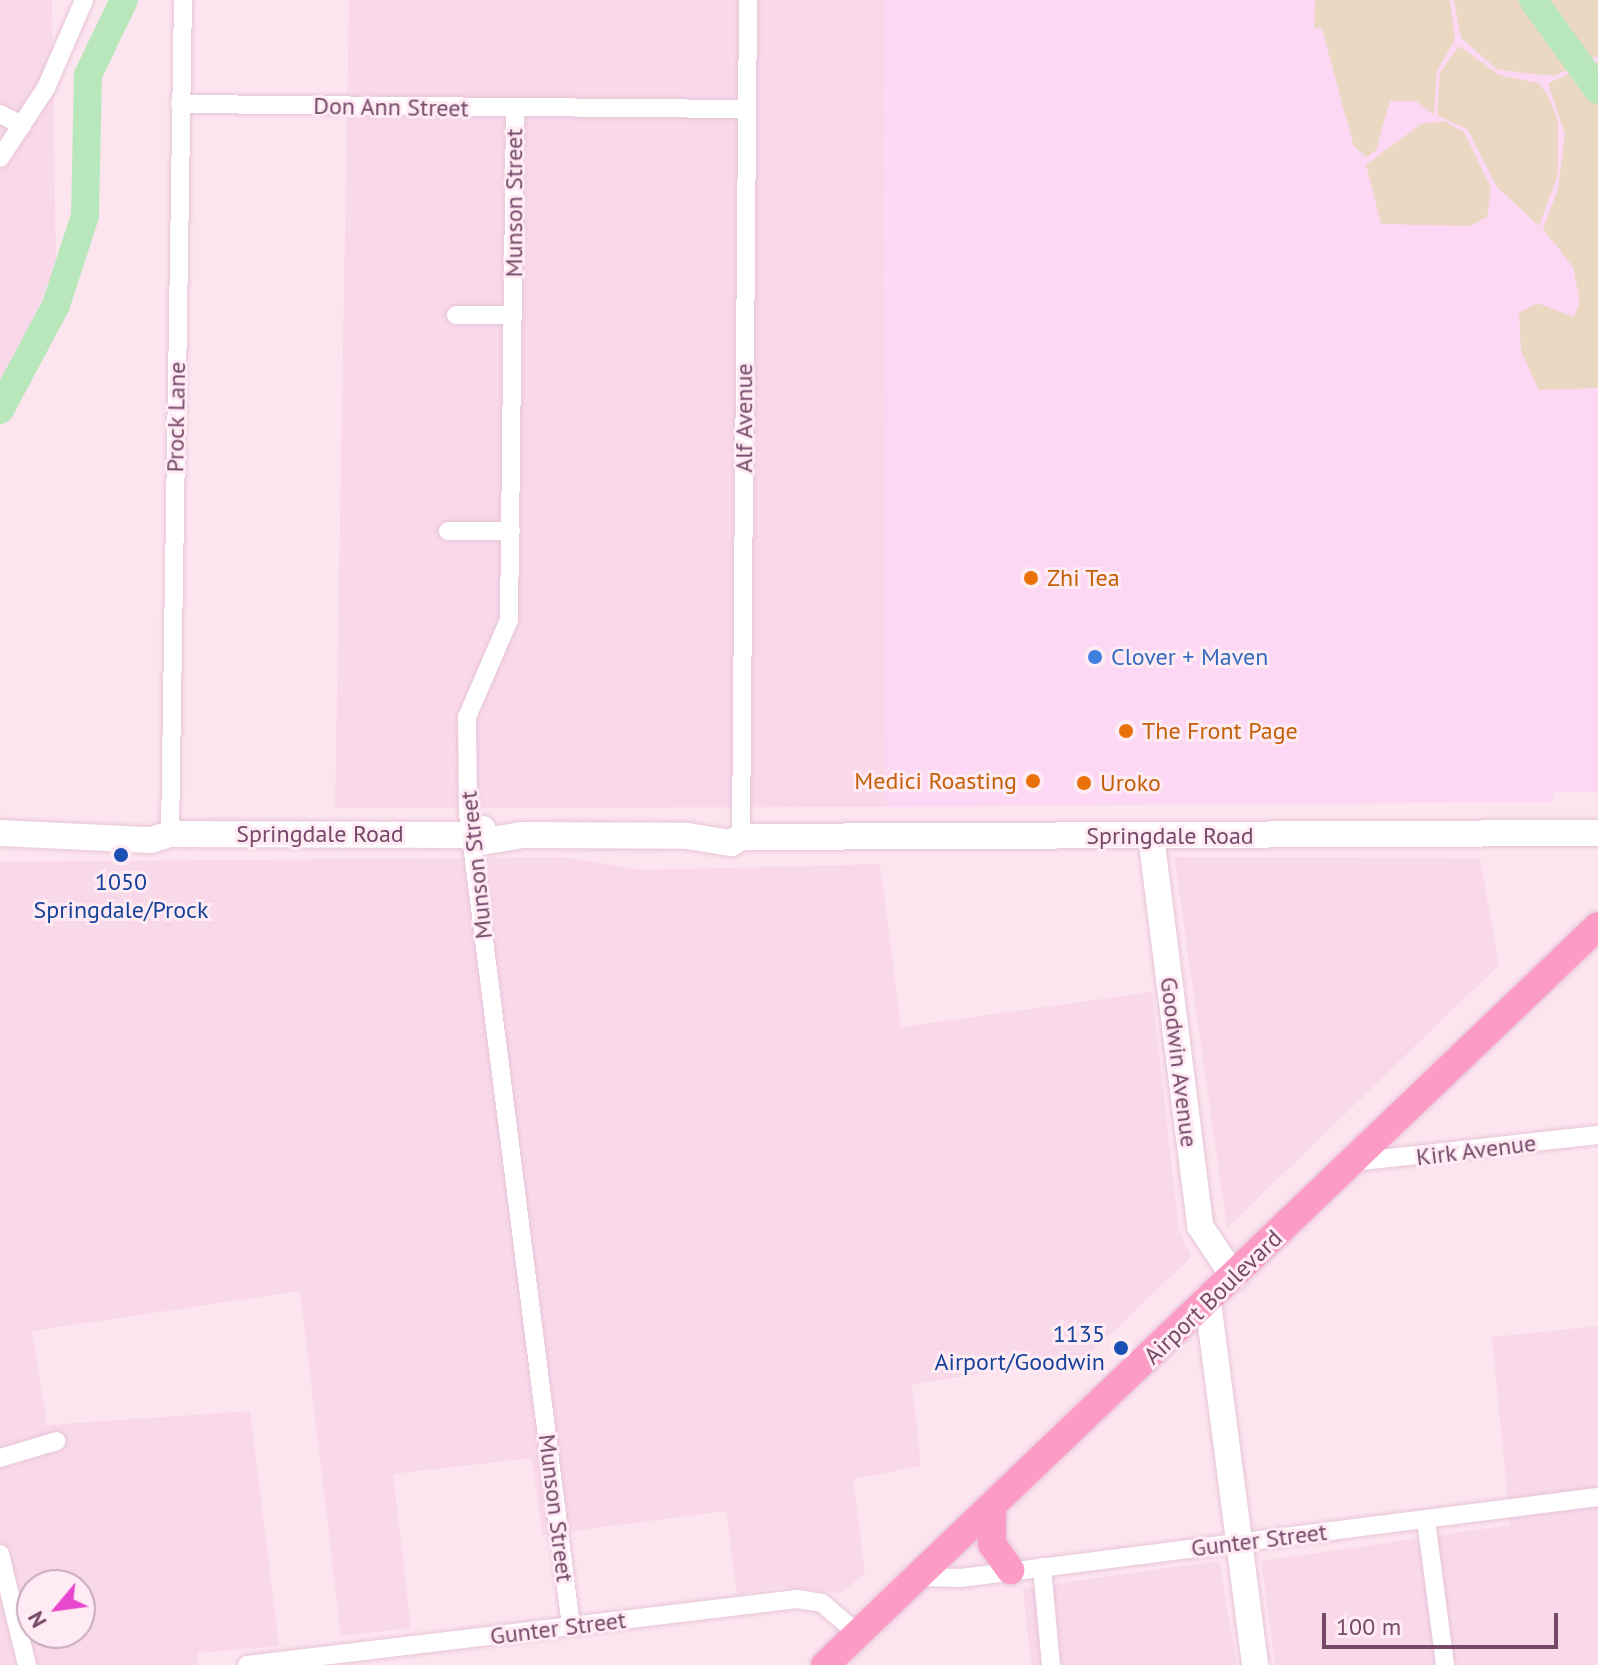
<!DOCTYPE html>
<style>
body{margin:0}
#map{position:relative;width:1598px;height:1665px;overflow:hidden;background:#fde5ef;font-family:"PT Sans",sans-serif}
div>[style]{position:absolute}
.residential>*{inset:0;background:#f9d9e9}
.commercial>*{inset:0;background:#fdd8f4}
.green>*{inset:0;background:#ead8c3}
.river>*{height:28px;margin:-14px;padding:0 14px;transform-origin:14px;border-radius:14px;background:#b9e7bc}
.roads{filter:drop-shadow(0 0 2px #e6c5d9) drop-shadow(0 0 2px #e6c5d9)}
.street>*{height:18px;margin:-9px;padding:0 9px;transform-origin:9px;border-radius:9px;background:#fff}
.secondary>*{height:26px;margin:-13px;padding:0 13px;transform-origin:13px;border-radius:13px;background:#fff}
.primary>*{height:28px;margin:-14px;padding:0 14px;transform-origin:14px;border-radius:14px;background:#fc9cc6}
.dots>*{width:22px;height:22px;translate:-50% -50%;box-sizing:border-box;border:4px solid #ffebf4;border-radius:50%}
span{translate:-50% -50%;white-space:nowrap;text-align:center;line-height:1.15;-webkit-text-stroke:6px #ffebf4;paint-order:stroke}
.street-label{font-size:24px;color:#764969}
.food-label{font-size:24px;color:#c56008}
.left{translate:0 -50%;text-align:left}
.right{translate:-100% -50%;text-align:right}
.shop-label{font-size:24px;color:#366cbe}
.transit-label{font-size:24px;color:#164399}
.north{position:absolute;left:16px;top:1569px;width:80px;height:80px;box-sizing:border-box;background:#ffebf4;border:2px solid #c8aabc;border-radius:50%;rotate:241deg;font-size:22px;font-weight:700;line-height:32px;text-align:center;color:#764969}
.north::after{content:'';display:block;margin:auto;width:28px;height:36px;background:#e848ce;clip-path:polygon(50% 0,100% 100%,50% 72%,0 100%)}
.scale{position:absolute;left:1322px;top:1613px;width:236px;height:36px;box-sizing:border-box;border:4px solid #764969;border-top:0;padding-left:10px;font-size:24px;line-height:28px;white-space:nowrap;color:#764969;-webkit-text-stroke:6px #ffebf4;paint-order:stroke}
</style>
<div id="map">
<div class="residential">
<i style="clip-path:polygon(0 0,52px 0,56px 265px,0 399px)"></i>
<i style="clip-path:polygon(349px 0,884px 0,886px 807px,335px 808px)"></i>
<i style="clip-path:polygon(evenodd,563px 857px,643px 870px,880px 864px,901px 1027px,1152px 992px,1179px 1229px,1191px 1257px,1086px 1358px,912px 1384px,921px 1466px,853px 1479px,865px 1573px,841px 1593px,780px 1587px,737px 1595px,726px 1511px,542px 1535px,532px 1458px,393px 1474px,411px 1628px,341px 1636px,300px 1291px,32px 1331px,47px 1425px,250px 1411px,279px 1646px,198px 1653px,198px 1665px,0 1665px,0 862px,563px 857px,32px 1585px,80px 1585px,80px 1633px,32px 1633px,32px 1585px)"></i>
<i style="clip-path:polygon(1174px 857px,1480px 858px,1499px 965px,1227px 1228px)"></i>
<i style="clip-path:polygon(1598px 1326px,1598px 1665px,1275px 1665px,1261px 1561px,1510px 1525px,1492px 1337px)"></i>
<i style="clip-path:polygon(1219px 1561px,1237px 1665px,1031px 1665px,1023px 1588px)"></i>
</div>
<div class="commercial">
<i style="clip-path:polygon(884px 0,1598px 0,1598px 792px,1553px 792px,1553px 802px,886px 807px)"></i>
</div>
<div class="green">
<i style="clip-path:polygon(1315px 0,1450px 0,1455px 40px,1437px 71px,1434px 115px,1416px 101px,1390px 101px,1376px 150px,1367px 157px,1354px 147px,1322px 29px,1314px 28px)"></i>
<i style="clip-path:polygon(1454px 0,1598px 0,1598px 56px,1554px 76px,1498px 70px,1461px 38px)"></i>
<i style="clip-path:polygon(1459px 46px,1499px 75px,1538px 83px,1547px 94px,1558px 120px,1558px 174px,1539px 226px,1497px 187px,1467px 129px,1437px 115px,1440px 72px)"></i>
<i style="clip-path:polygon(1598px 61px,1598px 388px,1539px 390px,1521px 351px,1519px 313px,1537px 303px,1574px 317px,1580px 302px,1573px 267px,1543px 229px,1558px 189px,1565px 134px,1548px 83px)"></i>
<i style="clip-path:polygon(1444px 121px,1464px 132px,1491px 188px,1487px 217px,1470px 226px,1381px 224px,1366px 165px,1421px 124px)"></i>
</div>
<div class="river">
<i style="left:1533px;top:0;width:111px;rotate:54.2deg"></i>
<i style="left:0;top:410px;width:119px;rotate:-61.9deg"></i>
<i style="left:56px;top:305px;width:94px;rotate:-72deg"></i>
<i style="left:85px;top:216px;width:141px;rotate:-88.8deg"></i>
<i style="left:88px;top:75px;width:83px;rotate:-64.4deg"></i>
</div>
<div class="roads">
<div class="street">
<i style="left:180px;top:104px;width:567px;rotate:0.51deg"></i>
<i style="left:515px;top:108px;width:512px;rotate:90.67deg"></i>
<i style="left:509px;top:620px;width:106px;rotate:113.4deg"></i>
<i style="left:467px;top:717px;width:96px;rotate:89.4deg"></i>
<i style="left:468px;top:813px;width:819px;rotate:82.78deg"></i>
<i style="left:0;top:114px;width:25px;rotate:27deg"></i>
<i style="left:0;top:158px;width:84px;rotate:-56.7deg"></i>
<i style="left:46px;top:88px;width:96px;rotate:-66.6deg"></i>
<i style="left:456px;top:315px;width:57px"></i>
<i style="left:448px;top:531px;width:63px"></i>
<i style="left:170px;top:834px;width:834px;rotate:-89.11deg"></i>
<i style="left:741px;top:837px;width:837px;rotate:-89.52deg"></i>
<i style="left:1353px;top:1162px;width:246px;rotate:-6.3deg"></i>
<i style="left:0;top:1458px;width:59px;rotate:-16.6deg"></i>
<i style="left:1426px;top:1520px;width:146px;rotate:82.5deg"></i>
<i style="left:0;top:1554px;width:114px;rotate:76.3deg"></i>
<i style="left:1042px;top:1567px;width:98px;rotate:84.8deg"></i>
<i style="left:919px;top:1577px;width:42px;rotate:1.4deg"></i>
<i style="left:961px;top:1578px;width:642px;rotate:-7.25deg"></i>
<i style="left:247px;top:1665px;width:554px;rotate:-6.84deg"></i>
<i style="left:797px;top:1599px;width:25px;rotate:9deg"></i>
<i style="left:822px;top:1603px;width:48px;rotate:40.7deg"></i>
</div>
<div class="secondary">
<i style="left:0;top:833px;width:151px;rotate:2.7deg"></i>
<i style="left:151px;top:840px;width:20px;rotate:-18deg"></i>
<i style="left:170px;top:834px;width:300px;rotate:0.2deg"></i>
<i style="left:470px;top:835px;width:14px;rotate:-25deg"></i>
<i style="left:470px;top:835px;width:10px;rotate:53deg"></i>
<i style="left:476px;top:843px;width:47px;rotate:-9.9deg"></i>
<i style="left:522px;top:835px;width:165px;rotate:0.3deg"></i>
<i style="left:687px;top:836px;width:45px;rotate:9deg"></i>
<i style="left:731px;top:843px;width:12px;rotate:-31deg"></i>
<i style="left:741px;top:837px;width:857px;rotate:-0.27deg"></i>
<i style="left:1151px;top:836px;width:393px;rotate:82.8deg"></i>
<i style="left:1200px;top:1226px;width:61px;rotate:56.3deg"></i>
<i style="left:1208px;top:1302px;width:366px;rotate:82.6deg"></i>
</div>
<div class="primary">
<i style="left:992px;top:1507px;width:37px;rotate:90deg"></i>
<i style="left:992px;top:1544px;width:32px;rotate:55deg"></i>
<i style="left:825px;top:1665px;width:1069px;rotate:-43.71deg"></i>
</div>
</div>
<div class="dots">
<i style="left:1031px;top:578px;background:#e8710a"></i>
<i style="left:1095px;top:657px;background:#3f7fe0"></i>
<i style="left:1126px;top:731px;background:#e8710a"></i>
<i style="left:1033px;top:781px;background:#e8710a"></i>
<i style="left:1084px;top:783px;background:#e8710a"></i>
<i style="left:121px;top:855px;background:#1a4fb4"></i>
<i style="left:1121px;top:1348px;background:#1a4fb4"></i>
</div>
<div class="street-label">
<span style="left:391px;top:107px;rotate:1deg">Don Ann Street</span>
<span style="left:514px;top:203px;rotate:-90deg">Munson Street</span>
<span style="left:176px;top:417px;rotate:-89deg">Prock Lane</span>
<span style="left:744px;top:418px;rotate:-90deg">Alf Avenue</span>
<span style="left:320px;top:834px">Springdale Road</span>
<span style="left:1170px;top:836px">Springdale Road</span>
<span style="left:476px;top:865px;rotate:-96deg">Munson Street</span>
<span style="left:1179px;top:1062px;rotate:83deg">Goodwin Avenue</span>
<span style="left:1476px;top:1150px;rotate:-7deg">Kirk Avenue</span>
<span style="left:1213px;top:1297px;rotate:-44deg">Airport Boulevard</span>
<span style="left:556px;top:1508px;rotate:83deg">Munson Street</span>
<span style="left:1259px;top:1540px;rotate:-7deg">Gunter Street</span>
<span style="left:558px;top:1628px;rotate:-7deg">Gunter Street</span>
</div>
<div class="food-label">
<span class="left" style="left:1047px;top:578px">Zhi Tea</span>
<span class="left" style="left:1142px;top:731px">The Front Page</span>
<span class="right" style="left:1017px;top:781px">Medici Roasting</span>
<span class="left" style="left:1100px;top:783px">Uroko</span>
</div>
<div class="shop-label">
<span class="left" style="left:1111px;top:657px">Clover + Maven</span>
</div>
<div class="transit-label">
<span style="left:121px;top:896px">1050<br>Springdale/Prock</span>
<span class="right" style="left:1105px;top:1348px">1135<br>Airport/Goodwin</span>
</div>
<div class="north">N</div>
<div class="scale">100 m</div>
</div>
